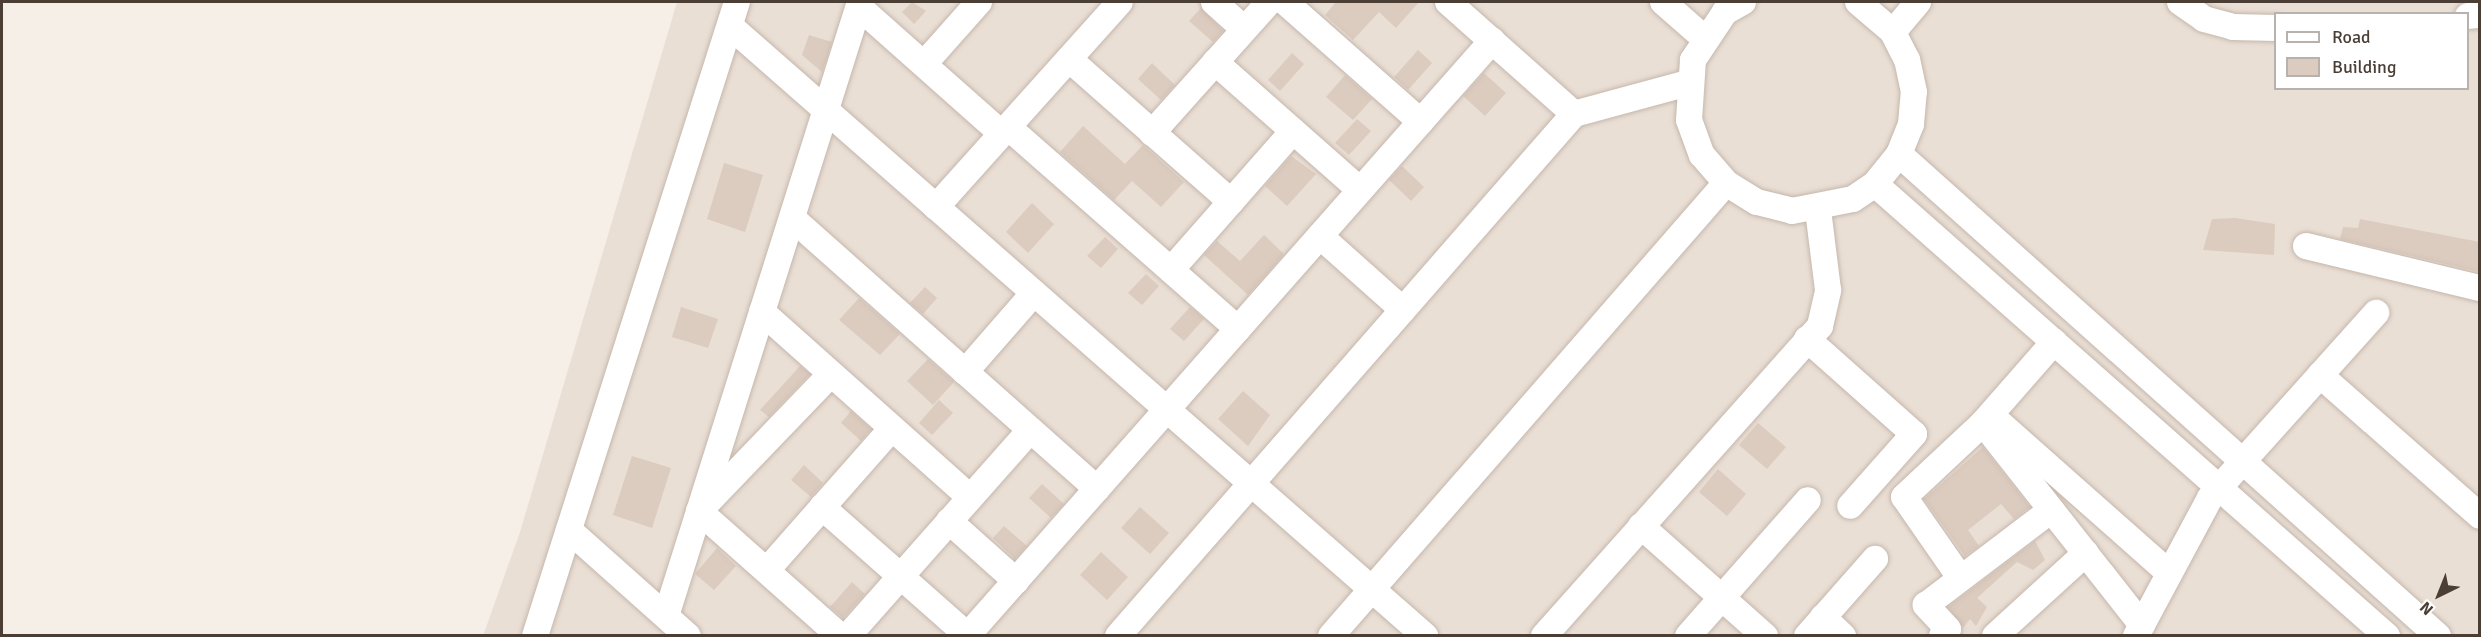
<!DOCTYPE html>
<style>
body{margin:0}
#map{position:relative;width:2481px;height:637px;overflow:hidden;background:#f6efe8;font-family:Signika,sans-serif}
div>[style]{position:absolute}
.residential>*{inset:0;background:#eadfd5}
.building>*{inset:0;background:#dccbbf}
.roads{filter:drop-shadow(0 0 2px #c5b7ac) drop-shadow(0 0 2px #c5b7ac)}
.minor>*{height:26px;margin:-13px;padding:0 13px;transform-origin:13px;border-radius:13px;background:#fff}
span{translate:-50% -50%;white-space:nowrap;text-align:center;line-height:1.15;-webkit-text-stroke:5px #fff;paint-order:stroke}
.frame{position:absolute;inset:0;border:3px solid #4a3e35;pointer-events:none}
.legend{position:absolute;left:2274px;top:12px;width:195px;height:78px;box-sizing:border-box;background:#fff;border:2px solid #b7b2ae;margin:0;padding:8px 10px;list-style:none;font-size:18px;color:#4a3e35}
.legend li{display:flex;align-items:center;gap:12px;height:30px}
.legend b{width:30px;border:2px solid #b7b2ae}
.north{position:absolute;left:2409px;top:565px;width:60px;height:60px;-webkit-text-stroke:4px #fff;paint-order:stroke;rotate:223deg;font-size:16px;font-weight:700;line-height:24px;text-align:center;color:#4a3e35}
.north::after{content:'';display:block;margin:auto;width:21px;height:27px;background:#4a3e35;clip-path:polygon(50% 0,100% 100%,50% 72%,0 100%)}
</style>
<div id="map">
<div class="residential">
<i style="clip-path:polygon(evenodd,677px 2px,2479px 2px,2479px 635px,483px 636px,520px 532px,677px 2px,2276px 14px,2468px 14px,2468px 88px,2276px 88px,2276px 14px)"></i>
</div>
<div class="building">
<i style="clip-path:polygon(912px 2px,926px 11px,914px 24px,902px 12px)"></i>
<i style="clip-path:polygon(1336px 2px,1419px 2px,1396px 28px,1379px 12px,1353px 40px,1325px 15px)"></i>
<i style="clip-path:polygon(1201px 8px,1223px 31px,1213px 42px,1189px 21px)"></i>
<i style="clip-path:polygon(809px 35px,832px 42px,822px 72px,802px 55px)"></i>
<i style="clip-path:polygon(1418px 50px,1432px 63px,1408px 90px,1394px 77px)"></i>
<i style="clip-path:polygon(1292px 53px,1304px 64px,1280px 91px,1268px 80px)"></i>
<i style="clip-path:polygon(1152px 63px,1175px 85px,1161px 100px,1138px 79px)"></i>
<i style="clip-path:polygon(1484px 73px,1506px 93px,1485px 116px,1463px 96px)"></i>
<i style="clip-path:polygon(1345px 75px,1372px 99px,1353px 120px,1326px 97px)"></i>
<i style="clip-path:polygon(1357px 119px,1371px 131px,1349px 155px,1335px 143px)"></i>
<i style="clip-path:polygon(1083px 126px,1125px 164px,1143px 145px,1184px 182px,1161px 207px,1132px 181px,1114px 200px,1060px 152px)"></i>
<i style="clip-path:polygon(1291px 156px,1316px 174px,1287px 206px,1265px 186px)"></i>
<i style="clip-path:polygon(724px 163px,763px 175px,745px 232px,707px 219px)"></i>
<i style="clip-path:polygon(1402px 166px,1424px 187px,1411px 201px,1389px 180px)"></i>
<i style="clip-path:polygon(1032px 203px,1054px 224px,1028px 253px,1006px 232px)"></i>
<i style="clip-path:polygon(2235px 218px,2275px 224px,2274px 255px,2203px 250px,2212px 219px)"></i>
<i style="clip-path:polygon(2360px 219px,2480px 242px,2480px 272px,2340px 239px,2343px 227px,2358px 228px)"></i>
<i style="clip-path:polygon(1264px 235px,1284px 254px,1248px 295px,1204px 255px,1217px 241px,1240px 261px)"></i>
<i style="clip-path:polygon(1105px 237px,1118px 249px,1101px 268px,1087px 256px)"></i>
<i style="clip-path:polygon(1146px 274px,1159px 286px,1142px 305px,1128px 293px)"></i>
<i style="clip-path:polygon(925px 287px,937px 298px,923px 314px,910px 303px)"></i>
<i style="clip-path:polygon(859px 298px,900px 334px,880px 355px,839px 320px)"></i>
<i style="clip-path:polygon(681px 307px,718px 319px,708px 348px,672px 337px)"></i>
<i style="clip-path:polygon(1190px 307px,1204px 319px,1184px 341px,1170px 329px)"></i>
<i style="clip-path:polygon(928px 359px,954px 382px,933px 405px,907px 381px)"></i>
<i style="clip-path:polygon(800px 366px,810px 374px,769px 417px,760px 410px)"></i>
<i style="clip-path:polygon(1243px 391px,1270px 415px,1248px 446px,1218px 419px)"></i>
<i style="clip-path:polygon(939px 400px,953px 413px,932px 435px,919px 423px)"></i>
<i style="clip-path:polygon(851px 411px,871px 429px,861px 441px,841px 423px)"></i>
<i style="clip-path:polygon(1758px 423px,1786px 447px,1767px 469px,1739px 445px)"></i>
<i style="clip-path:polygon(1983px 447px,2030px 507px,2014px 519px,2001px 504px,1968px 530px,1979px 546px,1965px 556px,1924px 499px)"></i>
<i style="clip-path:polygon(632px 456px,671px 468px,652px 528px,613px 515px)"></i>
<i style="clip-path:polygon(804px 465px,823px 483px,811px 497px,791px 480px)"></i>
<i style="clip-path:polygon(1718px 469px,1746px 494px,1727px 516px,1699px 492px)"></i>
<i style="clip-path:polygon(1042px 484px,1064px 504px,1051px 518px,1029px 498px)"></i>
<i style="clip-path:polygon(1140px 507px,1169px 533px,1150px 554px,1121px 528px)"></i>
<i style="clip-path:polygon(1004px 526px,1027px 546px,1015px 559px,993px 538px)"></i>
<i style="clip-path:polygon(2035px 541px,2045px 560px,2033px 570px,2017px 562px,1977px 598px,1987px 607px,1976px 626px,1970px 619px,1963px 628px,1948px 607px)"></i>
<i style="clip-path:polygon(717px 548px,736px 566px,714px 590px,695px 574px)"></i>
<i style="clip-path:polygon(1101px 552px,1128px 577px,1107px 600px,1080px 575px)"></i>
<i style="clip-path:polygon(852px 582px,865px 594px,843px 618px,830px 607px)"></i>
</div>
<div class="roads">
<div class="minor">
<i style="left:1214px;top:2px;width:40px;rotate:42deg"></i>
<i style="left:1285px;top:2px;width:181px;rotate:41.4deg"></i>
<i style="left:1448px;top:2px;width:169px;rotate:41.6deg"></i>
<i style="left:1663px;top:2px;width:55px;rotate:41.3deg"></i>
<i style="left:1743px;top:2px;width:21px;rotate:151deg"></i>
<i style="left:1725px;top:12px;width:58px;rotate:123.7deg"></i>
<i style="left:1693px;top:60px;width:60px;rotate:93.8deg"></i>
<i style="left:1689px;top:120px;width:37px;rotate:70deg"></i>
<i style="left:1702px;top:155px;width:37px;rotate:49deg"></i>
<i style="left:1726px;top:183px;width:36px;rotate:32deg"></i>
<i style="left:1757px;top:202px;width:36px;rotate:14deg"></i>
<i style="left:1792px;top:211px;width:62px;rotate:-11.1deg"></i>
<i style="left:1853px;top:199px;width:27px;rotate:-34deg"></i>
<i style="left:1875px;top:184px;width:38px;rotate:-51deg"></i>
<i style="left:1899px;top:154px;width:32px;rotate:-68deg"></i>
<i style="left:1911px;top:124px;width:32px;rotate:-85deg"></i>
<i style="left:1914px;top:92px;width:33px;rotate:-102deg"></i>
<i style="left:1907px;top:60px;width:31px;rotate:-117deg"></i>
<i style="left:1893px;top:32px;width:46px;rotate:-139.4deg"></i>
<i style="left:2180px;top:2px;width:29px;rotate:35deg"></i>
<i style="left:2204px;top:19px;width:30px;rotate:15deg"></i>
<i style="left:2233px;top:27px;width:43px;rotate:1.3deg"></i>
<i style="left:859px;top:7px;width:191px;rotate:41.6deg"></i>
<i style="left:2468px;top:16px;width:12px;rotate:-5deg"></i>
<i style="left:730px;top:26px;width:925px;rotate:41.27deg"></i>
<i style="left:1893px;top:32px;width:39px;rotate:-50deg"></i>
<i style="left:1069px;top:59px;width:216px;rotate:41.4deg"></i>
<i style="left:1215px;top:62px;width:193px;rotate:41.4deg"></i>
<i style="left:924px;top:64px;width:83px;rotate:-48.4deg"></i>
<i style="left:1008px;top:127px;width:306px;rotate:41.3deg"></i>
<i style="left:1152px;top:133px;width:176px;rotate:-48.2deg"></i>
<i style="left:1899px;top:154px;width:723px;rotate:41.8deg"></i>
<i style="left:1875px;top:184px;width:683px;rotate:41.44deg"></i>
<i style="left:936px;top:207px;width:275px;rotate:-48.1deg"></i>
<i style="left:792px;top:218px;width:408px;rotate:41.6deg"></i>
<i style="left:1320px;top:236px;width:111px;rotate:41.7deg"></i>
<i style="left:2306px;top:246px;width:179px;rotate:13.6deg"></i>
<i style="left:1171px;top:270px;width:185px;rotate:-48.7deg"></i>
<i style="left:762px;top:312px;width:278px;rotate:41.7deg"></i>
<i style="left:1807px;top:339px;width:143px;rotate:41.6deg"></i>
<i style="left:1914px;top:434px;width:96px;rotate:131.6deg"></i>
<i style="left:965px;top:372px;width:105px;rotate:-48.9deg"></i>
<i style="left:831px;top:374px;width:190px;rotate:133.9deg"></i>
<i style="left:699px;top:511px;width:188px;rotate:41.6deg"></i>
<i style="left:2320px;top:375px;width:213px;rotate:41.4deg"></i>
<i style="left:1995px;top:419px;width:232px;rotate:41.5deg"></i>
<i style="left:1983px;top:423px;width:257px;rotate:51.8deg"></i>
<i style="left:822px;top:507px;width:193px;rotate:41.4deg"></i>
<i style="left:949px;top:521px;width:90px;rotate:41.8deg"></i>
<i style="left:1641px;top:526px;width:166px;rotate:41.6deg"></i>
<i style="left:569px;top:530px;width:159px;rotate:41.7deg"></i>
<i style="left:767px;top:570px;width:189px;rotate:-48.6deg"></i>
<i style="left:1959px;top:576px;width:96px;rotate:-124.8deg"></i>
<i style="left:1904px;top:497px;width:108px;rotate:-43.1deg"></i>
<i style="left:1983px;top:423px;width:108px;rotate:-48.8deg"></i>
<i style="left:666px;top:616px;width:644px;rotate:-72.47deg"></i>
<i style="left:1823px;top:617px;width:28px;rotate:44deg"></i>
<i style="left:535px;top:636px;width:665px;rotate:-72.33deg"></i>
<i style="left:848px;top:636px;width:275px;rotate:-48.5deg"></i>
<i style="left:967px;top:636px;width:794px;rotate:-48.58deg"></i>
<i style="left:1118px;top:636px;width:693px;rotate:-48.86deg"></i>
<i style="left:1574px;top:114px;width:118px;rotate:-15.2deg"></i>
<i style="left:1331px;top:636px;width:601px;rotate:-48.91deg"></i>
<i style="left:1544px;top:636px;width:415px;rotate:-48.3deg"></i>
<i style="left:1820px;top:326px;width:37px;rotate:-77deg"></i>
<i style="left:1828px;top:290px;width:81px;rotate:-97.1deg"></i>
<i style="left:1688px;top:636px;width:181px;rotate:-48.6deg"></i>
<i style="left:1807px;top:636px;width:103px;rotate:-48.6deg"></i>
<i style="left:1942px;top:636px;width:9px;rotate:-49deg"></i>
<i style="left:1948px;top:629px;width:33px;rotate:-133deg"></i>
<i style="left:1926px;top:605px;width:157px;rotate:-37.2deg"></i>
<i style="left:1995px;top:636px;width:123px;rotate:-42.4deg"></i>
<i style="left:2136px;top:636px;width:157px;rotate:-61.8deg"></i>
<i style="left:2210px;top:498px;width:249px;rotate:-48.1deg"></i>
</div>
</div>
<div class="frame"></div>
<ul class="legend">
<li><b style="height:8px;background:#fff"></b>Road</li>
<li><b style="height:16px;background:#dccbbf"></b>Building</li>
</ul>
<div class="north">N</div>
</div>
